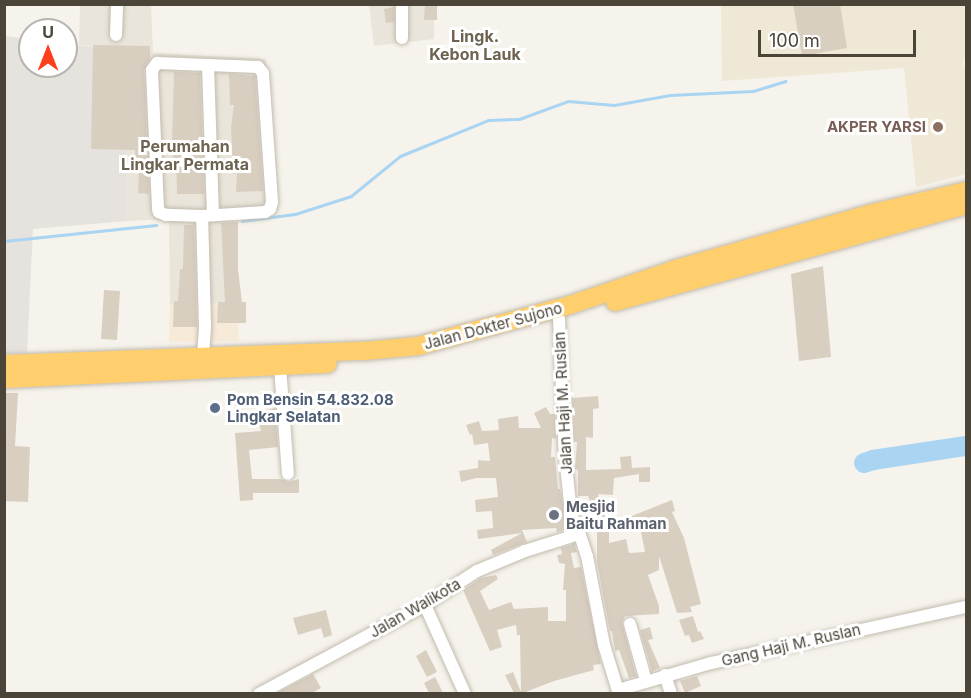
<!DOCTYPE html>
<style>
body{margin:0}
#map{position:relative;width:971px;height:698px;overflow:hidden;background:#f6f3ec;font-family:Inter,sans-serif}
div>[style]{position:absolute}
.residential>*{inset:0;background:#eae5da}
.commercial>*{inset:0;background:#f7ead8}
.industrial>*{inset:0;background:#e6e2dd}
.education>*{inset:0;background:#efe8d6}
.stream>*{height:3px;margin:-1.5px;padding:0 1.5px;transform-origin:1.5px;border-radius:1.5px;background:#a9d4f2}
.river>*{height:20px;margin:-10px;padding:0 10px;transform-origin:10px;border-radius:10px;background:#a9d4f2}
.building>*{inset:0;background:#d8cfc1}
.roads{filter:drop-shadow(0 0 2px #c2bbae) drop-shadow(0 0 2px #c2bbae)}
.minor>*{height:12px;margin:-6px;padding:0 6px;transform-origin:6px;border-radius:6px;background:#fff}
.highway>*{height:18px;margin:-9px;padding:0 9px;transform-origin:9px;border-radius:9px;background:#ffcf6e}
.dots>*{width:16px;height:16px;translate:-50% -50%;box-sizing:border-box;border:3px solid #fff;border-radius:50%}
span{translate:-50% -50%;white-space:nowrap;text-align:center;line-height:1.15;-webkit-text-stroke:6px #fff;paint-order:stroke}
.education-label{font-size:15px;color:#785e54;font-weight:700}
.right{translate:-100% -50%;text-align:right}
.street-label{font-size:15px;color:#4b4439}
.service-label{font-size:15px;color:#4e5e75;font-weight:700}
.left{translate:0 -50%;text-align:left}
.worship-label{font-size:15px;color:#5b616d;font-weight:700}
.neighbourhood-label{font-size:16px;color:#6e6250;font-weight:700}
.frame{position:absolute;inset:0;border:6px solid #4b4439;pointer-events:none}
.north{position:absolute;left:18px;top:18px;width:60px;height:60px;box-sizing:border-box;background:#fff;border:2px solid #b7b4b0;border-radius:50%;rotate:0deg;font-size:16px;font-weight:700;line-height:24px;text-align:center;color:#4b4439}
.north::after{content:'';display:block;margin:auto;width:21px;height:27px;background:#fc3f1d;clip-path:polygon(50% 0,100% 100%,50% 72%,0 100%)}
.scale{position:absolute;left:758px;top:30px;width:158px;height:27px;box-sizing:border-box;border:3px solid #4b4439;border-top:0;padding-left:8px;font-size:18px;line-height:21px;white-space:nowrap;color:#4b4439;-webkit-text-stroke:4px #fff;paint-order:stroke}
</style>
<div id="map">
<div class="residential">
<i style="clip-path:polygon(80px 5px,151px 5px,153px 53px,266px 59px,276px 214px,235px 215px,237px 302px,170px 305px,169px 219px,127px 221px,125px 51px,79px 45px)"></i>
<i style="clip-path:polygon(369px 5px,434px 5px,434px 39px,374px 46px)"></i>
</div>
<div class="commercial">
<i style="clip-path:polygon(237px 302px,239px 341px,169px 342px,170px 305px)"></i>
</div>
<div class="industrial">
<i style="clip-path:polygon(5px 36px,30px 39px,30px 66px,66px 66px,66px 44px,125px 51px,127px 221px,33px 229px,27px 353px,5px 353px)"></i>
</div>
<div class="education">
<i style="clip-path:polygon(721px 5px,966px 5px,966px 59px,963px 60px,966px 75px,966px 174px,916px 187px,904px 68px,722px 81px)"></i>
</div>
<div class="stream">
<i style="left:242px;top:221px;width:53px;rotate:-7.5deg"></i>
<i style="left:295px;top:214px;width:59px;rotate:-17.8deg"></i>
<i style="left:351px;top:196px;width:63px;rotate:-39.2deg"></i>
<i style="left:400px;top:156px;width:95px;rotate:-22.2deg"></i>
<i style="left:488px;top:120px;width:31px;rotate:-2deg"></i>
<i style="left:519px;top:119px;width:52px;rotate:-20.2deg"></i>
<i style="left:568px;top:101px;width:46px;rotate:5deg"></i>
<i style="left:614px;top:105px;width:57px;rotate:-10.1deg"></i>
<i style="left:670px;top:95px;width:83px;rotate:-2.8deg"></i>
<i style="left:753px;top:91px;width:34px;rotate:-17deg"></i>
<i style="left:4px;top:241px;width:153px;rotate:-6deg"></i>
</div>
<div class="river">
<i style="left:864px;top:463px;width:9px;rotate:-18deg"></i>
<i style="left:873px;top:460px;width:94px;rotate:-8.6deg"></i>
</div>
<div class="building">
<i style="clip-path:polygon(425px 4px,437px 4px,437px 20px,424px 20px)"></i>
<i style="clip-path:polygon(793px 4px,840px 4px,847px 48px,802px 56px)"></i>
<i style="clip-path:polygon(394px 7px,394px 22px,386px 23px,384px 9px)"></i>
<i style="clip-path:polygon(93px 45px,150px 46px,150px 58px,144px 70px,149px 194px,138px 193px,139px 171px,136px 171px,135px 150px,91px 149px)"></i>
<i style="clip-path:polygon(174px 72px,200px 73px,204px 194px,177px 194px,176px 159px,173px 159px,172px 141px)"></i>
<i style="clip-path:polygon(229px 74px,255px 76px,263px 191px,236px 192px,237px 173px,233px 174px,231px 127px,234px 105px,230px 105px)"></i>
<i style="clip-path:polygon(238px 222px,238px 270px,242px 302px,246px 302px,246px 323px,217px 323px,218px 302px,225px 302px,221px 223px)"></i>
<i style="clip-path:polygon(184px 225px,194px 225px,197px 327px,173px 327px,174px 301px,178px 301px,180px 269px,183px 269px)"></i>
<i style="clip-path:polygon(823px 266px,831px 357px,799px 361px,791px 274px)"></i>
<i style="clip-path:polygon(104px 290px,120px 291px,117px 340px,101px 339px)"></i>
<i style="clip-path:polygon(6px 393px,18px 393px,15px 446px,30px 447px,28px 502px,4px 501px)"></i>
<i style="clip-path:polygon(598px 396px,599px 408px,593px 409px,593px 438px,586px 437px,586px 470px,621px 469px,620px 457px,631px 456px,632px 468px,650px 467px,650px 482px,639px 482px,639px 474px,614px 478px,613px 495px,598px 494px,609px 523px,609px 543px,626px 539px,629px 553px,645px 552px,640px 527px,630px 527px,629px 517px,672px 500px,675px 511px,672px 512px,684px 538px,701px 604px,690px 607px,692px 612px,677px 613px,659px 556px,659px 570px,648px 575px,659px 606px,659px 614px,625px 616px,622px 623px,636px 676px,629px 678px,619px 650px,615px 651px,612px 631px,610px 631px,597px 562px,597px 527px,589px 530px,585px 519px,595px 515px,588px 496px,578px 496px,578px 470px,575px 469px,577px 442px,573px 442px,571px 398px)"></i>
<i style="clip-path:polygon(546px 407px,550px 414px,555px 414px,556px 439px,552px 438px,551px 457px,555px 457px,558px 489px,560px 489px,567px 529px,557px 532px,556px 528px,522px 530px,527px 542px,493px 555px,491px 550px,522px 533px,478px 539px,477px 530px,493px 528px,492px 511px,476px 512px,475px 500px,498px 497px,496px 478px,476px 478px,461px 482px,459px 471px,478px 468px,478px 460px,490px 461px,488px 443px,474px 445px,472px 434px,470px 435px,466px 425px,479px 421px,482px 431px,499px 430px,498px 419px,518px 416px,519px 428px,541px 428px,534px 413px)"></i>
<i style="clip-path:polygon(275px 408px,278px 447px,249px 450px,252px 479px,281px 479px,288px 482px,299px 479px,299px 493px,253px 493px,253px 500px,240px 501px,235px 433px,261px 431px,256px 412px)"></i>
<i style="clip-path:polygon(574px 544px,577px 552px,571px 553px,574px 568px,581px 567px,601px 664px,593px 665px,594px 670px,554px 681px,523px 693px,514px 693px,505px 675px,513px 672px,521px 692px,520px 635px,517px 635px,516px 625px,497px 630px,502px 647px,490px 651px,463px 590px,481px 578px,496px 575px,498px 579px,480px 591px,489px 610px,511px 602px,514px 609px,548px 607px,548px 621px,566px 621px,566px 590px,563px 590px,565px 564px,559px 563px,557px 555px,562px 554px,561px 548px)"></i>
<i style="clip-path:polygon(326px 610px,332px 635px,324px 638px,321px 628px,298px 635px,293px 618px)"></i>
<i style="clip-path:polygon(693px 616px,698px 632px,700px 631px,704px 639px,692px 643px,689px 635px,685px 636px,679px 620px)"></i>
<i style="clip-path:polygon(650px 627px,653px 639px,648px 640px,660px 668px,652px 671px,640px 630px)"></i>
<i style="clip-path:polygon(426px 650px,437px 672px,427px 677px,416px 656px)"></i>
<i style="clip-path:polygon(313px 674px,321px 688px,312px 693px,277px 693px)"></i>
<i style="clip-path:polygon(697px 676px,701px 686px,685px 693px,680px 681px)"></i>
<i style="clip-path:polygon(435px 677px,443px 693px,429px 693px,424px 683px)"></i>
</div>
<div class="roads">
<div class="minor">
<i style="left:402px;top:4px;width:34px;rotate:90deg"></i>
<i style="left:116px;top:35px;width:31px;rotate:-88deg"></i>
<i style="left:202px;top:216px;width:36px;rotate:-178deg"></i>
<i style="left:166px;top:215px;width:8px;rotate:-157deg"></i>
<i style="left:159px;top:212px;width:4px;rotate:-104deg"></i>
<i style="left:158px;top:208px;width:138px;rotate:-92.5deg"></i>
<i style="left:152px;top:70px;width:9px;rotate:-54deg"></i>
<i style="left:157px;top:63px;width:51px;rotate:2.2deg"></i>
<i style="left:208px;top:65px;width:150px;rotate:88.1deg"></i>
<i style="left:559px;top:319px;width:136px;rotate:87.5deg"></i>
<i style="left:565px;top:455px;width:48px;rotate:84.1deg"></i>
<i style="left:570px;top:503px;width:33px;rotate:79deg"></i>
<i style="left:576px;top:535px;width:4px"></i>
<i style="left:580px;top:535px;width:22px;rotate:72deg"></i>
<i style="left:587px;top:556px;width:91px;rotate:79.2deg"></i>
<i style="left:604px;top:645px;width:51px;rotate:73deg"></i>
<i style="left:203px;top:356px;width:29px;rotate:-86deg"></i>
<i style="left:205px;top:327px;width:111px;rotate:-91.5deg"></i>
<i style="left:202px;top:216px;width:63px;rotate:-3.6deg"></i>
<i style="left:265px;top:212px;width:6px;rotate:-31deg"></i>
<i style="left:270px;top:209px;width:7px;rotate:-74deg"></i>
<i style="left:272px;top:202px;width:129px;rotate:-94deg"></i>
<i style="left:263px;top:73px;width:8px;rotate:-130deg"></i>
<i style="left:258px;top:67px;width:50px;rotate:-177.7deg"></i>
<i style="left:280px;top:366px;width:108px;rotate:85.8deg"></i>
<i style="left:425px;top:605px;width:98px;rotate:65.8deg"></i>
<i style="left:630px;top:624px;width:59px;rotate:74.3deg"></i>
<i style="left:665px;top:675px;width:20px;rotate:72deg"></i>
<i style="left:618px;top:690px;width:97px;rotate:-16.2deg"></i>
<i style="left:711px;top:663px;width:261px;rotate:-12.4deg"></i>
<i style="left:259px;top:694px;width:188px;rotate:-28.2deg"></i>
<i style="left:425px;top:605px;width:62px;rotate:-33.2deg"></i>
<i style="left:477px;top:571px;width:52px;rotate:-22.6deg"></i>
<i style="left:525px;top:551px;width:53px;rotate:-17.4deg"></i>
</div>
<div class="highway">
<i style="left:615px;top:302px;width:364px;rotate:-15.4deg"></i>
<i style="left:4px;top:364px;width:361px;rotate:-2.1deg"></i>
<i style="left:365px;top:351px;width:53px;rotate:-5.4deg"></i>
<i style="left:418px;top:346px;width:157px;rotate:-15.1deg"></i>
<i style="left:570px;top:305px;width:112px;rotate:-18.8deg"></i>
<i style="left:676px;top:269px;width:205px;rotate:-15.9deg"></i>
<i style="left:873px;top:213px;width:96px;rotate:-13.3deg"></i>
<i style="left:4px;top:379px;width:324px;rotate:-2.7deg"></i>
</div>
</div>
<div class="dots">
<i style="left:938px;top:127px;background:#8d6e63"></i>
<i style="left:215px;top:408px;background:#5c6f8a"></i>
<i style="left:554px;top:515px;background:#6b7280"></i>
</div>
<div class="education-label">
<span class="right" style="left:926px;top:127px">AKPER YARSI</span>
</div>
<div class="street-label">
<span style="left:493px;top:326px;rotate:-15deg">Jalan Dokter Sujono</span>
<span style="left:563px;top:403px;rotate:-93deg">Jalan Haji M. Ruslan</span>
<span style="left:415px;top:608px;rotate:-30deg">Jalan Walikota</span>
<span style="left:791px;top:645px;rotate:-13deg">Gang Haji M. Ruslan</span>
</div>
<div class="service-label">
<span class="left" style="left:227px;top:408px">Pom Bensin 54.832.08<br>Lingkar Selatan</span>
</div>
<div class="worship-label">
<span class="left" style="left:566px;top:515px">Mesjid<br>Baitu Rahman</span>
</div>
<div class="neighbourhood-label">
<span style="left:475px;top:45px">Lingk.<br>Kebon Lauk</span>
<span style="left:185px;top:155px">Perumahan<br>Lingkar Permata</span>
</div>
<div class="frame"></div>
<div class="north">U</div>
<div class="scale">100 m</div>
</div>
